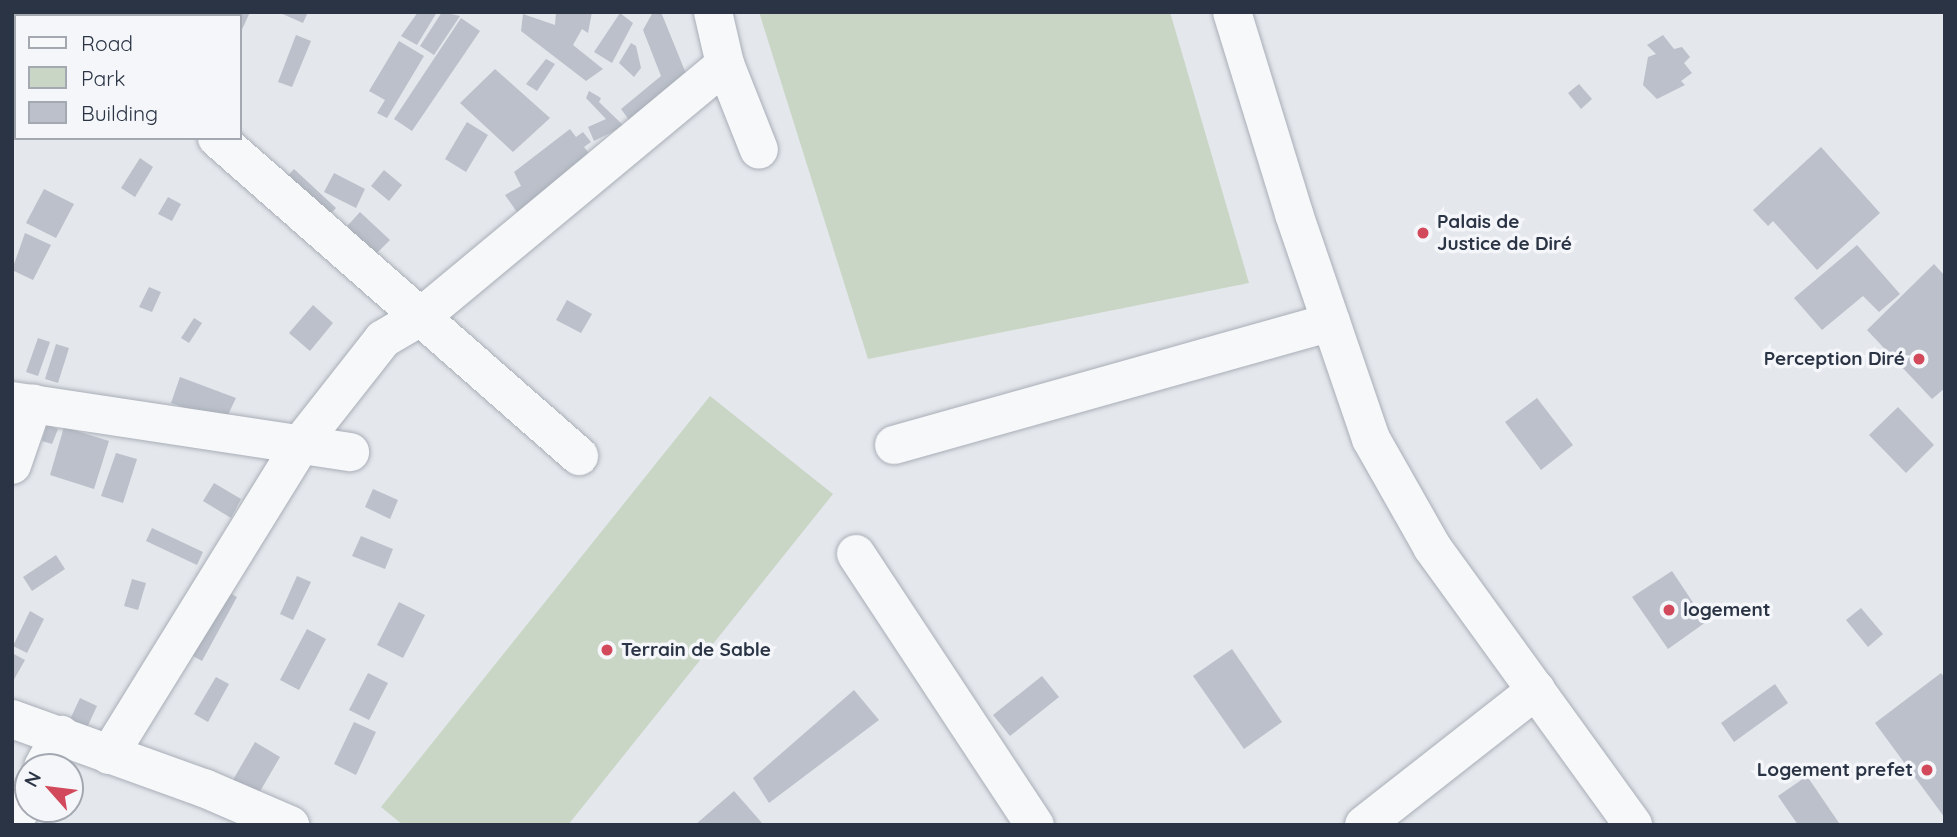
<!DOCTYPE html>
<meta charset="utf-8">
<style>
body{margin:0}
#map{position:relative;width:1957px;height:837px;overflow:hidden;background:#e4e7ec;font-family:Quicksand,sans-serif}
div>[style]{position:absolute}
.green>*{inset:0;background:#c9d6c5}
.building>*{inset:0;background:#bbc0ca}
.roads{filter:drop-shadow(0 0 2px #a9aeb7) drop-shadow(0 0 2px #a9aeb7)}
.minor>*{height:38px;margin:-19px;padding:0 19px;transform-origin:19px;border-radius:19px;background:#f7f8fa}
.dots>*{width:19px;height:19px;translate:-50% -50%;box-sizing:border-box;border:4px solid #f4f6f9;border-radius:50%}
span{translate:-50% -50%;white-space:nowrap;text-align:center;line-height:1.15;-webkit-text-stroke:7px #f4f6f9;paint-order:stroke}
.poi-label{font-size:19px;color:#2b3445;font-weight:700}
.left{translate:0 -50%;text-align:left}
.right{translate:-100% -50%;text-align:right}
.frame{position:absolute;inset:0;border:14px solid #2b3445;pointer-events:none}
.legend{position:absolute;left:14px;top:14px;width:228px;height:126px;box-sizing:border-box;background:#f4f6f9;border:2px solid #a4a8b1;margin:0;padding:9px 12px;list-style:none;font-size:21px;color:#2b3445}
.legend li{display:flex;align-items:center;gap:14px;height:35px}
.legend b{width:35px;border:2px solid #a4a8b1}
.north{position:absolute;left:14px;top:753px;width:70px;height:70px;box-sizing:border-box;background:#f4f6f9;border:2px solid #a4a8b1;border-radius:50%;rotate:298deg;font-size:19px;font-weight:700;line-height:28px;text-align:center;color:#2b3445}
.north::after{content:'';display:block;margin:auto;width:24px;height:32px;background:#d1495b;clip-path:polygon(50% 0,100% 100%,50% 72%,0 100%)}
</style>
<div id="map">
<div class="green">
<i style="clip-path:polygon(759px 12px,1170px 12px,1249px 283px,868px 359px)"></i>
<i style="clip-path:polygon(710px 396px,833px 494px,568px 825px,403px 825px,381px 807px)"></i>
</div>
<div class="building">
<i style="clip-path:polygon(216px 12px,250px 12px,240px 34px,240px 16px,214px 16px)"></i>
<i style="clip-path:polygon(278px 12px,308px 12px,303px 23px)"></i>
<i style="clip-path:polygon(418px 12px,437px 12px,417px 45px,401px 36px)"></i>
<i style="clip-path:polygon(442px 12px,460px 16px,434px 55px,420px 46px)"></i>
<i style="clip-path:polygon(556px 12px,592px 12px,588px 33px,582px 29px,573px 45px,603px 69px,586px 81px,521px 31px,523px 14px,555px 25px)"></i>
<i style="clip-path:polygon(653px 12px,661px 12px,689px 81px,632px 124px,621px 109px,661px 76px,643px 30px)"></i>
<i style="clip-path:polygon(620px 13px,633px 23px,612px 63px,594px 52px)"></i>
<i style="clip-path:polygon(461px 18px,480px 31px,412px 131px,394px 119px)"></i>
<i style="clip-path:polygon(296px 35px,311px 41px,292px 87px,278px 82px)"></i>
<i style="clip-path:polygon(1663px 35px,1674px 49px,1682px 47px,1690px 57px,1684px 63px,1692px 73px,1681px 81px,1685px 85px,1657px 99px,1643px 85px,1648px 57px,1656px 54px,1647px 45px)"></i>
<i style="clip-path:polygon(399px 41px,424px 56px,387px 118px,377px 113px,385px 100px,369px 91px)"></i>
<i style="clip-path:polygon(631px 43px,636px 46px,641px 68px,634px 77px,619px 63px)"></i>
<i style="clip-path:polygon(546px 59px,555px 64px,537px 91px,526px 84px)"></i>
<i style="clip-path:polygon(495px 69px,550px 118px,513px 152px,460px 103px)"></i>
<i style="clip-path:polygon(1579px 84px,1592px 99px,1581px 109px,1568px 93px)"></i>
<i style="clip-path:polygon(589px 91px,601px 98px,599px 102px,624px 126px,594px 141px,588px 127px,606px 119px,586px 98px)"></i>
<i style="clip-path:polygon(467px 122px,488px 135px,466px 172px,445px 159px)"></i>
<i style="clip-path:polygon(570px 129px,576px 137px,583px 132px,591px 142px,584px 147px,592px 157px,519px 215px,505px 195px,521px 186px,514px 172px)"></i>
<i style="clip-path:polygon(1821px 147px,1880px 213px,1817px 270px,1773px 221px,1768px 226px,1753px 210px)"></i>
<i style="clip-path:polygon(140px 158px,153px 167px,135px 197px,121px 188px)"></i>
<i style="clip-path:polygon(294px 169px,336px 208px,324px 221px,282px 182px)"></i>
<i style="clip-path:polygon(384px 170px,402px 185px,389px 201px,371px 186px)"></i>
<i style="clip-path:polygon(334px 173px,365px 189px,356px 208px,324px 192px)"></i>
<i style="clip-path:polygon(44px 189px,74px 204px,56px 238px,26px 223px)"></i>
<i style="clip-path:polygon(168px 197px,181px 204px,172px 221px,158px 214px)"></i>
<i style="clip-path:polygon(360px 212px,390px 240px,368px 262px,339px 235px)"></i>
<i style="clip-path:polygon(25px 233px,51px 245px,33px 280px,12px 270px)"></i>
<i style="clip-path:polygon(1857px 245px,1900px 294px,1879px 312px,1863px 296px,1822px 330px,1794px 298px)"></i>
<i style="clip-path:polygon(1934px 264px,1945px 276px,1945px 388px,1932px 399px,1867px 330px)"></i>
<i style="clip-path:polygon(149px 287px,161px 292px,152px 312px,139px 307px)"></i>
<i style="clip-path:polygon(567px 300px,592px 314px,581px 333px,556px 320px)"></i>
<i style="clip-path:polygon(313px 305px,333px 323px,310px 351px,289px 333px)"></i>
<i style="clip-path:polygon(194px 318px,202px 323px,189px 343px,181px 338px)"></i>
<i style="clip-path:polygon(38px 338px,50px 342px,38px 376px,26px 372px)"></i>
<i style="clip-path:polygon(56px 344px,69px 348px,58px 383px,45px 379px)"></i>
<i style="clip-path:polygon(180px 377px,236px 398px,225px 421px,171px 403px)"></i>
<i style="clip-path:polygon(1537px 398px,1573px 445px,1541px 470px,1505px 422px)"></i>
<i style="clip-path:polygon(1898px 407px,1934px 445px,1906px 473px,1869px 435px)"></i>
<i style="clip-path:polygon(47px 425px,58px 429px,52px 444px,42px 441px)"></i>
<i style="clip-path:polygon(64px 427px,109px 441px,94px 489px,50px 475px)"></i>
<i style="clip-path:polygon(116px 453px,137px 459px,123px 503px,101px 496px)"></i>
<i style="clip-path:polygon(214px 483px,241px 499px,231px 518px,203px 501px)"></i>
<i style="clip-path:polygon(373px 489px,398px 500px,390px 519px,365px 507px)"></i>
<i style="clip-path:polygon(152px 528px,203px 552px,197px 565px,146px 541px)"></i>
<i style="clip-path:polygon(361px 536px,393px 549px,385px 569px,352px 556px)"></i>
<i style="clip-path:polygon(56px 555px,65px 569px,32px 591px,23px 577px)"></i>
<i style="clip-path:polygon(1672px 571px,1706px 622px,1668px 649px,1632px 597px)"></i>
<i style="clip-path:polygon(297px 576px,311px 582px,293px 620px,280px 614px)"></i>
<i style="clip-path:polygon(132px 579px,146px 583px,138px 610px,124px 606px)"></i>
<i style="clip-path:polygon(217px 586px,237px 597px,202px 661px,182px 650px)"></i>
<i style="clip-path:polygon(399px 602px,425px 615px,403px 658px,377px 645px)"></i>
<i style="clip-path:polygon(1861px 608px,1883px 634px,1868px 647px,1846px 620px)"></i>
<i style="clip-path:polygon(30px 611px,44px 619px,27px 653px,13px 646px)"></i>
<i style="clip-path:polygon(307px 629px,326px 639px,299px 690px,280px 680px)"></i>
<i style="clip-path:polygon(1232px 649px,1282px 722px,1244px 749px,1193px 676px)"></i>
<i style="clip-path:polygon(12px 653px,25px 660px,12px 683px)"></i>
<i style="clip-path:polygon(368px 673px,388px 683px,369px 720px,349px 710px)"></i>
<i style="clip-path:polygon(1941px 673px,1945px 678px,1945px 818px,1875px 723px)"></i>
<i style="clip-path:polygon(1042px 676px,1059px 697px,1010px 736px,993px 715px)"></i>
<i style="clip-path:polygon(216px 677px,229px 684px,208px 722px,194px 714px)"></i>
<i style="clip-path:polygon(1775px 684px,1788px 703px,1734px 742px,1721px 723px)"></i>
<i style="clip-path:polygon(854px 690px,879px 720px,769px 803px,753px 778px)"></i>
<i style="clip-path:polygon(80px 698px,97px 706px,83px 736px,66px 728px)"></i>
<i style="clip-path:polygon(354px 722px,376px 732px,356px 775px,334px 764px)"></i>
<i style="clip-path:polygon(255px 742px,280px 757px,255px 800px,230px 785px)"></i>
<i style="clip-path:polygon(1807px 776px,1839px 823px,1836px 825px,1798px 825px,1778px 796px)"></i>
<i style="clip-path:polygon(734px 791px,762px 823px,695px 825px)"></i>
</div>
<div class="roads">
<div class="minor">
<i style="left:72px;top:12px;width:6px;rotate:39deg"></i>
<i style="left:713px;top:12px;width:53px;rotate:77deg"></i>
<i style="left:725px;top:64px;width:92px;rotate:68.4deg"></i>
<i style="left:1232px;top:12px;width:211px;rotate:72.9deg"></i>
<i style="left:1294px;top:214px;width:238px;rotate:71.1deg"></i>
<i style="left:1371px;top:439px;width:124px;rotate:60.5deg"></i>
<i style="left:1432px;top:547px;width:343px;rotate:54.1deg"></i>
<i style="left:217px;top:138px;width:482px;rotate:41.3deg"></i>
<i style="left:12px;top:401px;width:342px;rotate:8.6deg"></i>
<i style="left:894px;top:445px;width:454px;rotate:-15.7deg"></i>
<i style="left:12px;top:465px;width:65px;rotate:-71deg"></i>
<i style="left:856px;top:554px;width:325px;rotate:56.6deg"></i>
<i style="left:12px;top:719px;width:204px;rotate:19.8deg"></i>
<i style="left:204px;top:788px;width:94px;rotate:23.3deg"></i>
<i style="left:109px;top:755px;width:368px;rotate:-58.3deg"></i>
<i style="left:302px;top:442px;width:131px;rotate:-51.8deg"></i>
<i style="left:383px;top:339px;width:45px;rotate:-30.5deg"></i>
<i style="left:422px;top:316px;width:394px;rotate:-39.7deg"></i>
<i style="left:43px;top:767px;width:37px;rotate:-61deg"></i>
<i style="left:12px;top:825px;width:33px;rotate:-61deg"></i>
<i style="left:1364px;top:825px;width:219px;rotate:-38.1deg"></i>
</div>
</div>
<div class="dots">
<i style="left:1423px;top:233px;background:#d1495b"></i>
<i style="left:1919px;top:359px;background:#d1495b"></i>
<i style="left:1669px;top:610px;background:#d1495b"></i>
<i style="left:607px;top:650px;background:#d1495b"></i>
<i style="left:1927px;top:770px;background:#d1495b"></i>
</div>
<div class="poi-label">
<span class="left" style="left:1437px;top:233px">Palais de<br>Justice de Diré</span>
<span class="right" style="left:1905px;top:359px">Perception Diré</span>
<span class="left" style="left:1683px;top:610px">logement</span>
<span class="left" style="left:621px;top:650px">Terrain de Sable</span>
<span class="right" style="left:1913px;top:770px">Logement prefet</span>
</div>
<div class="frame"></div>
<ul class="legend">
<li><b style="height:9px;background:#f7f8fa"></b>Road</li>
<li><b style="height:19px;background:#c9d6c5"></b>Park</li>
<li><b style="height:19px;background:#bbc0ca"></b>Building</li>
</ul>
<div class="north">N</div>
</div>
